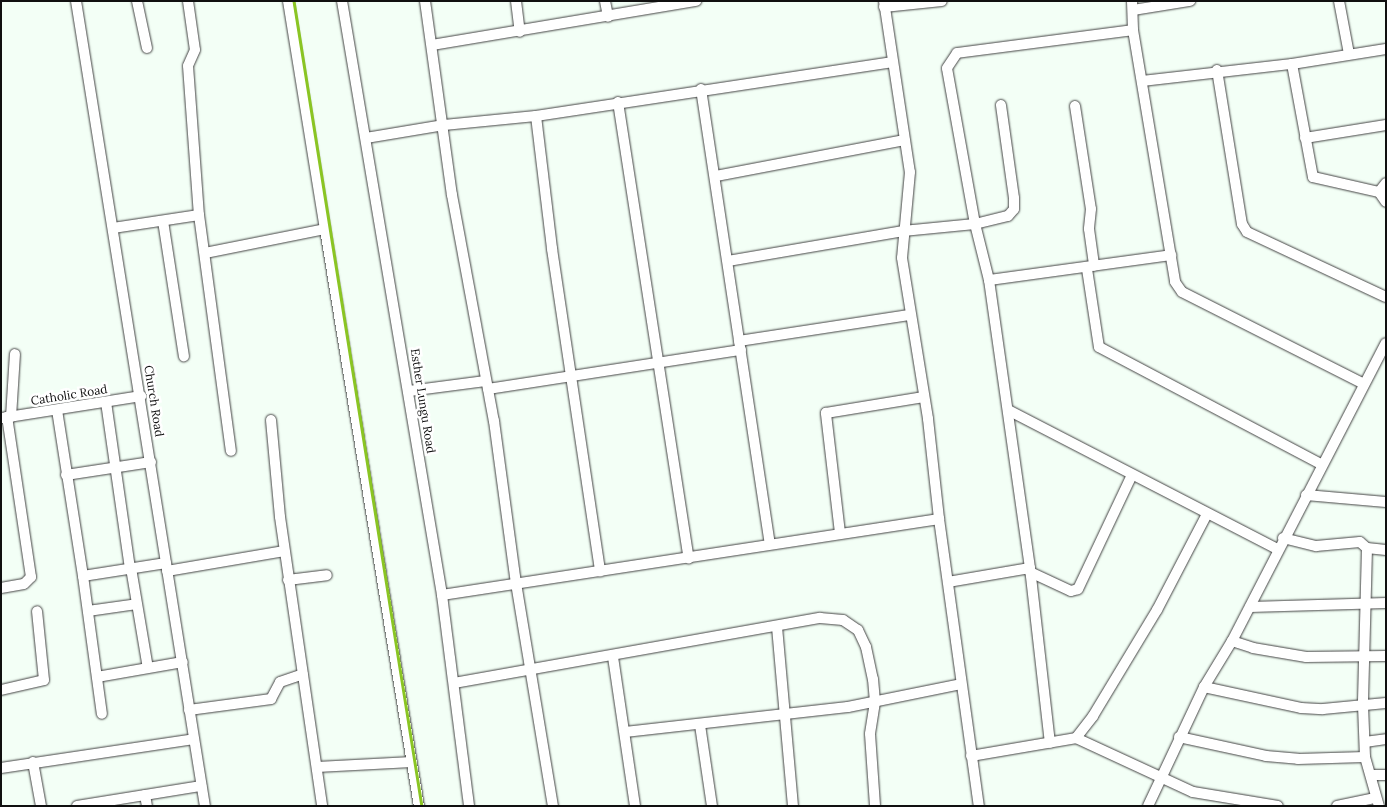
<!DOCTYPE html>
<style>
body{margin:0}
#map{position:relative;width:1387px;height:807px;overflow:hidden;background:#f3fff6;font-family:Lora,serif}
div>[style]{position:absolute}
.roads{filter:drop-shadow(0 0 1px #434343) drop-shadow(0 0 1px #434343)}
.minor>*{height:10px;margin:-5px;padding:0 5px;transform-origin:5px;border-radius:5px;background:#fff}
.rail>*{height:2.5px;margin:-1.25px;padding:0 1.25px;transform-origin:1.25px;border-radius:1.25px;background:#8ac523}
span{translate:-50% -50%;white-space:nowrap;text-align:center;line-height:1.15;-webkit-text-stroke:5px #fff;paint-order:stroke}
.street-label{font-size:12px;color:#101010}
.frame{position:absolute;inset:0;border:2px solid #101010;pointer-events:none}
</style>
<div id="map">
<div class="roads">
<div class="minor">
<i style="left:76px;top:1px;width:815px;rotate:80.9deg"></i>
<i style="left:137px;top:1px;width:48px;rotate:78deg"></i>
<i style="left:188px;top:1px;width:49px;rotate:81.9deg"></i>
<i style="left:195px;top:50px;width:17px;rotate:114deg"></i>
<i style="left:188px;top:66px;width:149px;rotate:85.8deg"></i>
<i style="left:199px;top:215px;width:238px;rotate:82.3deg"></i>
<i style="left:288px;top:1px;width:231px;rotate:80.8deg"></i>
<i style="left:342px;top:1px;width:602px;rotate:80.44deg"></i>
<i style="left:442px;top:595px;width:213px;rotate:82.7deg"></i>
<i style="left:425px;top:1px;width:196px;rotate:82.1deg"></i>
<i style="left:452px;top:195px;width:230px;rotate:79.5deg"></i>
<i style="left:494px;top:421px;width:163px;rotate:82.3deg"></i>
<i style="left:516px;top:583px;width:226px;rotate:80.6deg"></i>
<i style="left:516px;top:1px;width:31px;rotate:83deg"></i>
<i style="left:605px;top:1px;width:16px;rotate:79deg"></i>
<i style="left:884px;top:1px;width:173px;rotate:81.4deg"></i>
<i style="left:910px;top:172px;width:86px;rotate:95.3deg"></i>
<i style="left:902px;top:258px;width:163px;rotate:80.8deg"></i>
<i style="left:928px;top:419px;width:101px;rotate:83.7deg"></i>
<i style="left:939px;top:519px;width:290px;rotate:82.1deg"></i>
<i style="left:1132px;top:1px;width:29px;rotate:88deg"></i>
<i style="left:1133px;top:30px;width:255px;rotate:80.5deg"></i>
<i style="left:1175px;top:282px;width:12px;rotate:55deg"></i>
<i style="left:1182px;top:292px;width:204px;rotate:26.8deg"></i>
<i style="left:1339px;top:1px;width:54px;rotate:79.3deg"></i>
<i style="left:884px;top:7px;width:58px;rotate:-5.9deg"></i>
<i style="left:1133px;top:10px;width:58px;rotate:-9deg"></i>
<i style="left:432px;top:45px;width:268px;rotate:-9.5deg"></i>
<i style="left:1292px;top:64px;width:115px;rotate:79.5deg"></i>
<i style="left:1313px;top:177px;width:68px;rotate:12.8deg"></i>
<i style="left:1379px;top:192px;width:12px;rotate:55deg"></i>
<i style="left:1217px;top:70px;width:156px;rotate:80.8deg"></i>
<i style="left:1242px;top:224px;width:9px;rotate:58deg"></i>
<i style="left:1247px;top:232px;width:153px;rotate:25.1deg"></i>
<i style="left:1142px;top:81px;width:151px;rotate:-6.5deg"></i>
<i style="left:1292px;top:64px;width:95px;rotate:-9.1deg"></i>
<i style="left:701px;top:89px;width:460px;rotate:81.4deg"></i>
<i style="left:618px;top:102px;width:462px;rotate:81.2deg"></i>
<i style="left:1075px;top:106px;width:104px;rotate:81.2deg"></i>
<i style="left:1091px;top:209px;width:20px;rotate:96deg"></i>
<i style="left:1089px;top:229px;width:37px;rotate:82deg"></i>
<i style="left:536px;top:116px;width:134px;rotate:83.1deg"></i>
<i style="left:552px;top:249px;width:326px;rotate:81.5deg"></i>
<i style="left:366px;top:138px;width:79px;rotate:-9.5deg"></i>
<i style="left:444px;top:125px;width:92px;rotate:-5.6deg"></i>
<i style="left:536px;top:116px;width:361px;rotate:-8.6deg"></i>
<i style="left:1305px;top:138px;width:82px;rotate:-9.1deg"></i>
<i style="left:716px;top:176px;width:192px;rotate:-10.8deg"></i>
<i style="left:1379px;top:192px;width:11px;rotate:-52deg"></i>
<i style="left:163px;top:221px;width:137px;rotate:81.2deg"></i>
<i style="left:113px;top:228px;width:87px;rotate:-8.6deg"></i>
<i style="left:205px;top:253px;width:122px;rotate:-11.3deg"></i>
<i style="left:325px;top:229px;width:585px;rotate:80.75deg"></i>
<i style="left:728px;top:261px;width:178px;rotate:-9.7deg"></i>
<i style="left:903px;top:231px;width:72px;rotate:-5.6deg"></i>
<i style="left:975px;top:224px;width:34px;rotate:-14deg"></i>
<i style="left:1008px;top:216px;width:9px;rotate:-49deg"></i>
<i style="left:1014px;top:209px;width:11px;rotate:-90deg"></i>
<i style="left:1014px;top:198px;width:94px;rotate:-98deg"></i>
<i style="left:1087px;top:269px;width:79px;rotate:81.3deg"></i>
<i style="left:1099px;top:347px;width:251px;rotate:27.8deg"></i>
<i style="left:989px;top:280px;width:184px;rotate:-7.8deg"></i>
<i style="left:739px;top:341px;width:172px;rotate:-8.7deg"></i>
<i style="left:488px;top:389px;width:256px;rotate:-8.8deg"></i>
<i style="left:409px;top:391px;width:77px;rotate:-7.5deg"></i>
<i style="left:106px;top:402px;width:169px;rotate:81.8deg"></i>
<i style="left:57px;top:410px;width:168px;rotate:81.1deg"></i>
<i style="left:83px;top:576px;width:84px;rotate:-8.9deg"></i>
<i style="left:1008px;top:410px;width:303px;rotate:27.3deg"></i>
<i style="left:11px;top:417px;width:63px;rotate:-86.4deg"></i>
<i style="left:2px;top:418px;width:141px;rotate:-9deg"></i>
<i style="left:271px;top:420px;width:97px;rotate:84.7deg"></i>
<i style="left:280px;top:517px;width:292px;rotate:81.7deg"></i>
<i style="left:66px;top:475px;width:86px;rotate:-8.7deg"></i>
<i style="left:1306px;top:495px;width:80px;rotate:5deg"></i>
<i style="left:840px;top:533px;width:121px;rotate:-96.7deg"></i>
<i style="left:826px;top:413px;width:99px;rotate:-9.3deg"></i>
<i style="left:1283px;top:538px;width:34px;rotate:14deg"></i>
<i style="left:1316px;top:546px;width:44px;rotate:-5.2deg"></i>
<i style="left:1360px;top:542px;width:9px;rotate:41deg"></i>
<i style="left:1367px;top:548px;width:157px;rotate:91.5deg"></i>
<i style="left:1363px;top:705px;width:52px;rotate:87.8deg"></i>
<i style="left:1365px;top:757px;width:51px;rotate:74.1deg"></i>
<i style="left:1367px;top:548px;width:19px;rotate:6deg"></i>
<i style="left:131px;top:568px;width:101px;rotate:80.4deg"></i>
<i style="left:1030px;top:568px;width:176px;rotate:83.5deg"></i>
<i style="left:167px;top:571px;width:119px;rotate:-9.7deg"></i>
<i style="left:1030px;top:572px;width:45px;rotate:24.9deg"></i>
<i style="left:1071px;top:591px;width:7px;rotate:-16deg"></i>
<i style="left:1078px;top:589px;width:126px;rotate:-64.7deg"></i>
<i style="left:83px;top:576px;width:139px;rotate:82.2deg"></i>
<i style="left:288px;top:580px;width:39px;rotate:-7deg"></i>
<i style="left:948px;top:582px;width:83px;rotate:-9.7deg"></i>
<i style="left:1030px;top:568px;width:291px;rotate:-98.1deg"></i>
<i style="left:989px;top:280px;width:58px;rotate:-104deg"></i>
<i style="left:975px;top:224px;width:158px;rotate:-100.2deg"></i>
<i style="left:947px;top:68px;width:18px;rotate:-56deg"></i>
<i style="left:957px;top:53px;width:177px;rotate:-7.4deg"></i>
<i style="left:1px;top:588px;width:23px;rotate:-10deg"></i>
<i style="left:24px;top:584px;width:10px;rotate:-45deg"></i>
<i style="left:31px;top:577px;width:162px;rotate:-98.5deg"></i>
<i style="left:442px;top:595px;width:503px;rotate:-8.69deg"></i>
<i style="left:1250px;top:607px;width:136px;rotate:-1.7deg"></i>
<i style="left:88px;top:611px;width:49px;rotate:-8.1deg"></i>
<i style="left:777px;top:627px;width:180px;rotate:84.9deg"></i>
<i style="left:1232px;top:641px;width:22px;rotate:18deg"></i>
<i style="left:1253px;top:648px;width:54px;rotate:9.6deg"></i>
<i style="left:1306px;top:657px;width:80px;rotate:-0.7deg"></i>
<i style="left:613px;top:657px;width:151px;rotate:81.6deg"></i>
<i style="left:97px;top:677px;width:87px;rotate:-9.9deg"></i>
<i style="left:454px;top:683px;width:372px;rotate:-10.1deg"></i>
<i style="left:820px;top:618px;width:23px;rotate:5deg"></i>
<i style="left:843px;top:620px;width:18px;rotate:34deg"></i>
<i style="left:858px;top:630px;width:19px;rotate:65deg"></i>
<i style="left:866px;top:647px;width:33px;rotate:78deg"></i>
<i style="left:873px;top:679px;width:23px;rotate:85deg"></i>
<i style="left:875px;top:702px;width:32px;rotate:99deg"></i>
<i style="left:870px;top:734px;width:72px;rotate:86deg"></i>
<i style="left:1204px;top:687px;width:99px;rotate:12.2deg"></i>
<i style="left:1301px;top:708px;width:22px;rotate:3deg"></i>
<i style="left:1323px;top:709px;width:63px;rotate:-5.4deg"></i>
<i style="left:1px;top:690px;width:44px;rotate:-13.1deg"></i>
<i style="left:44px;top:680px;width:69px;rotate:-95.8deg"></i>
<i style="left:189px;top:710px;width:83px;rotate:-7.6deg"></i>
<i style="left:271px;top:699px;width:19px;rotate:-62deg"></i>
<i style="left:280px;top:682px;width:24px;rotate:-19deg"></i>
<i style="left:700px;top:725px;width:82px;rotate:81.6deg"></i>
<i style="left:625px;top:732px;width:224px;rotate:-6.4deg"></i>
<i style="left:848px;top:707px;width:115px;rotate:-11.5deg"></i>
<i style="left:1179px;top:737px;width:89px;rotate:12.3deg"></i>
<i style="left:1266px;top:756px;width:32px;rotate:5deg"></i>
<i style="left:1298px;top:759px;width:67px;rotate:-1.7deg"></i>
<i style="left:1076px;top:738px;width:129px;rotate:24.8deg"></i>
<i style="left:1193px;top:792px;width:86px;rotate:9.4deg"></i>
<i style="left:1365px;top:742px;width:21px;rotate:-8deg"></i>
<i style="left:971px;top:756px;width:107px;rotate:-9.7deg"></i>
<i style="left:1076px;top:738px;width:28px;rotate:-52deg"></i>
<i style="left:1093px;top:716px;width:124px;rotate:-58.9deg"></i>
<i style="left:1157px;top:610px;width:108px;rotate:-62.5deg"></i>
<i style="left:33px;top:762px;width:45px;rotate:79.7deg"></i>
<i style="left:317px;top:767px;width:95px;rotate:-3deg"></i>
<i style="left:1px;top:768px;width:195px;rotate:-8.5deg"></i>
<i style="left:1371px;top:775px;width:15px"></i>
<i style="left:145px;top:795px;width:11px;rotate:80deg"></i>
<i style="left:77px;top:806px;width:126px;rotate:-9.2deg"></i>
<i style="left:1148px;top:806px;width:132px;rotate:-64.8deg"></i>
<i style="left:1204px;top:687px;width:54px;rotate:-58.7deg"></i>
<i style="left:1232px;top:641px;width:335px;rotate:-62.7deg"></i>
<i style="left:1337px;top:806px;width:38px;rotate:-12deg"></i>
</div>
</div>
<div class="rail">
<i style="left:294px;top:1px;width:815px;rotate:80.97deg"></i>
</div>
<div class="street-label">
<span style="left:69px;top:395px;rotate:-9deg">Catholic Road</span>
<span style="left:154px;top:401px;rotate:81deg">Church Road</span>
<span style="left:423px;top:401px;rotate:81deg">Esther Lungu Road</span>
</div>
<div class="frame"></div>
</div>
